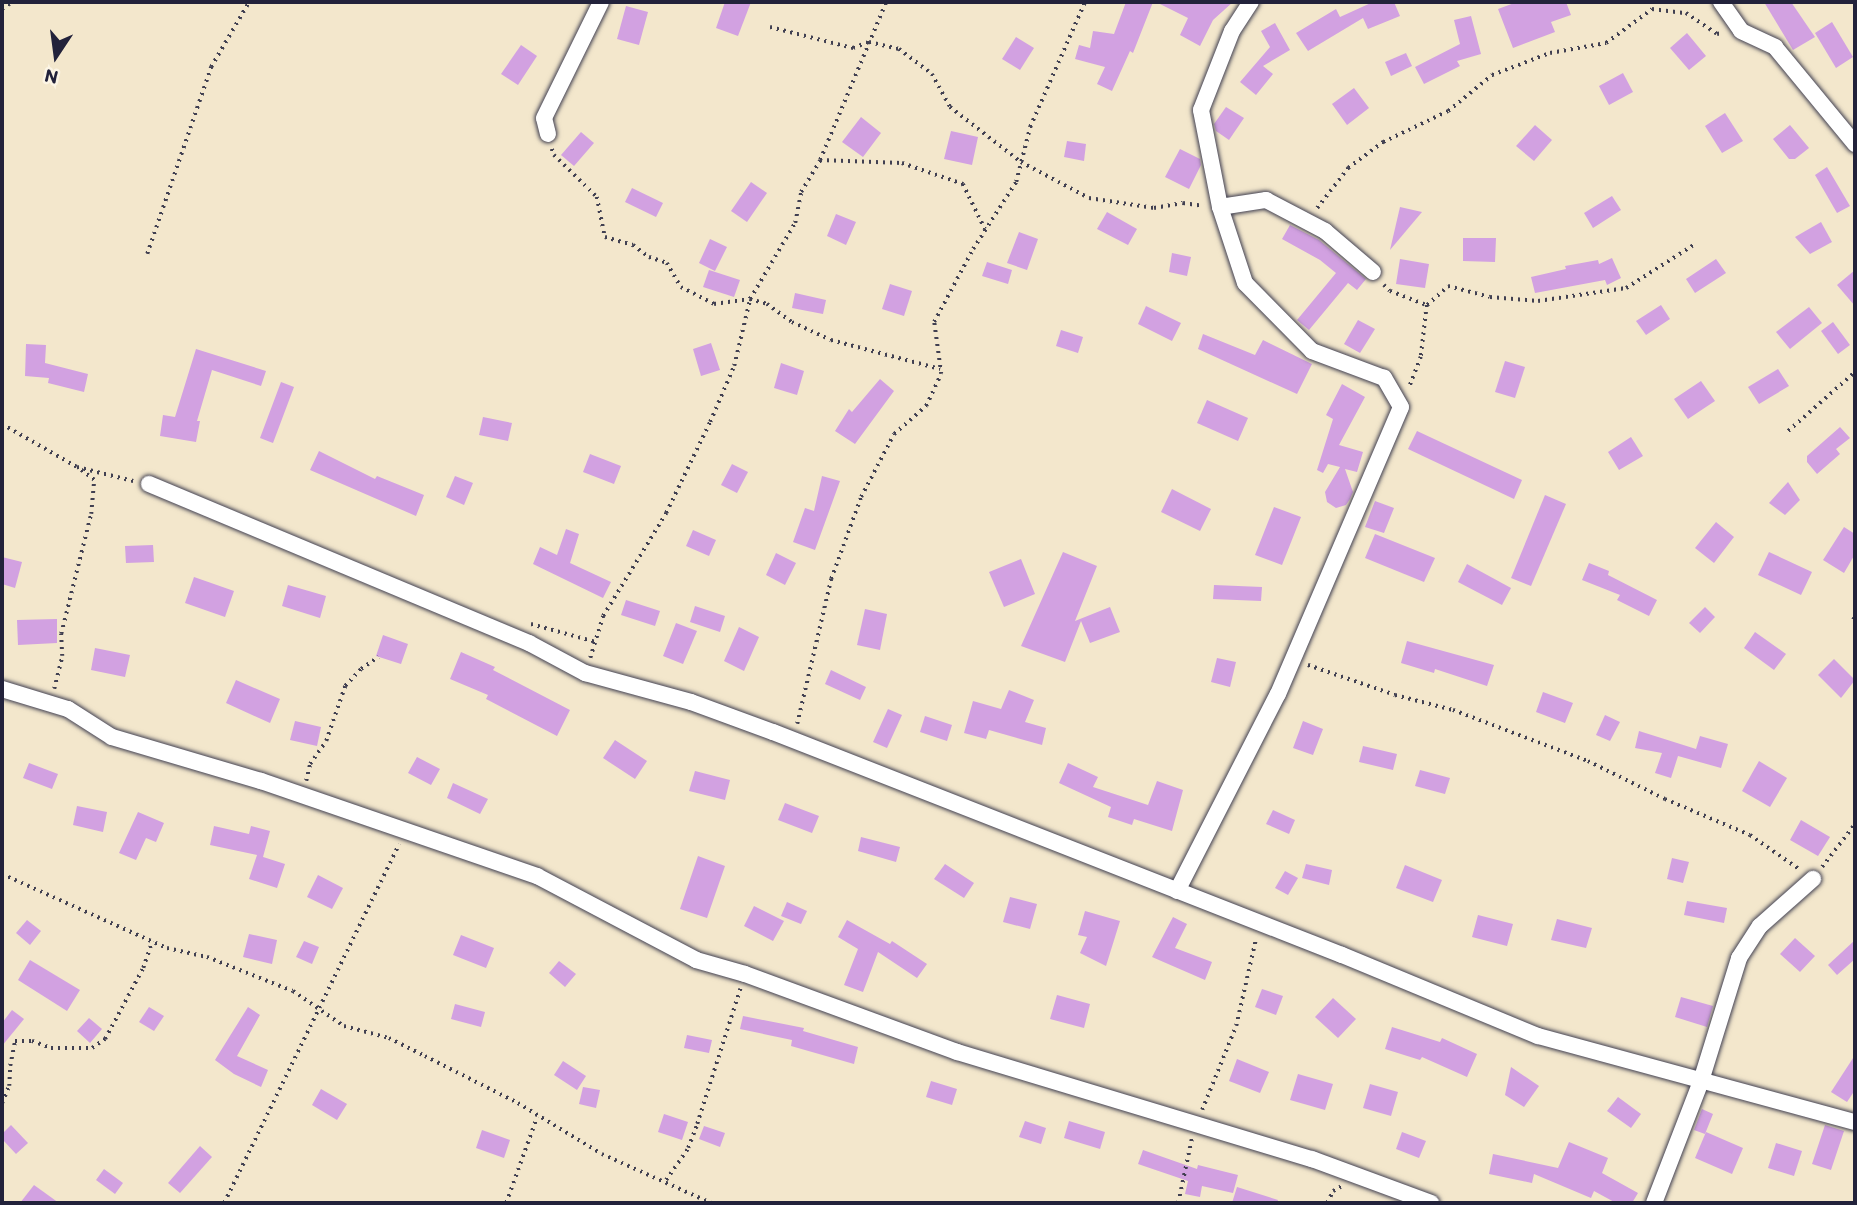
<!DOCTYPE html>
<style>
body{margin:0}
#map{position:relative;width:1857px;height:1205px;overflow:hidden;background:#f3e7cc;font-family:Itim,sans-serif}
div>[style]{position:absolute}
.building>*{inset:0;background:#d2a1e1}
.path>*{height:3.5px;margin-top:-1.75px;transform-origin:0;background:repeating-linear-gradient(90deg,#414051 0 2px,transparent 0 7px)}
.roads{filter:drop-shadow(0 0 2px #414051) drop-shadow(0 0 2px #414051)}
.minor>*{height:16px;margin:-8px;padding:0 8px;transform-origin:8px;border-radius:8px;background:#fff}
span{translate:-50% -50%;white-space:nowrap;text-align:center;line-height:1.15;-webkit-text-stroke:6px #fcf5e5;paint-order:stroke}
.frame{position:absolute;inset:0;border:4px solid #22223b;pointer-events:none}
.north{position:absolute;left:21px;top:21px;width:70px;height:70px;-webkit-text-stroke:5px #fcf5e5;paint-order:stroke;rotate:193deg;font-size:19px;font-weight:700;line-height:28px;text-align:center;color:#22223b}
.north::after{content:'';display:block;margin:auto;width:24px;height:32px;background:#22223b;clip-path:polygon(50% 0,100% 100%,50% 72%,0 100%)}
</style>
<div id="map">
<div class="building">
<i style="clip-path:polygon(725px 2px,751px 2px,738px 36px,716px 28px)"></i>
<i style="clip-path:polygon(1126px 2px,1153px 2px,1133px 53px,1130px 51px,1112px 91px,1097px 84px,1105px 67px,1075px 59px,1079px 45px,1090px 48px,1093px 31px,1114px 34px)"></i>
<i style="clip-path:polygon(1156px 2px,1233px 2px,1213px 20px,1200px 46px,1180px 35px,1188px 18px)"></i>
<i style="clip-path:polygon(1373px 2px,1394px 2px,1400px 16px,1368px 29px,1363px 18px,1308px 51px,1296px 33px,1336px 9px,1340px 17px)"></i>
<i style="clip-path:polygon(1517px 2px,1566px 2px,1571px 15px,1551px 22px,1555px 32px,1513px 48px,1498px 9px)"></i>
<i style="clip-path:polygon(1764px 2px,1791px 2px,1815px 37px,1793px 50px)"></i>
<i style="clip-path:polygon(626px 6px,648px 12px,639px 45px,617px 39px)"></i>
<i style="clip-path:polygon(1471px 16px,1481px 54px,1457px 61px,1460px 66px,1424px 84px,1415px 67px,1460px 44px,1454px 20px)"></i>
<i style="clip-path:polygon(1832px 22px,1853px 57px,1836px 68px,1815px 33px)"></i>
<i style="clip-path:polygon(1275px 23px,1290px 50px,1263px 66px,1273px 74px,1256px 95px,1240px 82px,1270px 47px,1261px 31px)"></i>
<i style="clip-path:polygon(1687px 33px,1706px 56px,1689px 70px,1670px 48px)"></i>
<i style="clip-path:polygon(1016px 37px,1034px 48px,1020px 70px,1002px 59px)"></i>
<i style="clip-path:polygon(521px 45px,537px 56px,518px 85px,501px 74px)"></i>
<i style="clip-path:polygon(1406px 53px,1412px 66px,1391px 76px,1385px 62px)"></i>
<i style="clip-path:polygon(1623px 73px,1633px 92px,1609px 105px,1599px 86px)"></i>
<i style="clip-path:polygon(1354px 88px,1369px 108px,1347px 125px,1332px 104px)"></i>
<i style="clip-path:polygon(1226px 107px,1244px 118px,1229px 140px,1216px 131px,1214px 124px)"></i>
<i style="clip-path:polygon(1725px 113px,1743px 141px,1722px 153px,1705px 126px)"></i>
<i style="clip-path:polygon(861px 117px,881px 133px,863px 157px,842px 142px)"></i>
<i style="clip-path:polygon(1535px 125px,1552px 140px,1534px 161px,1516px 146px)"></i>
<i style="clip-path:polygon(1790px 125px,1809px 148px,1795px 159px,1789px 159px,1773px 139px)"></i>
<i style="clip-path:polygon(951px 131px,978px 137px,972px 165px,944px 159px)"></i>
<i style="clip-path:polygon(581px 132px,594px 143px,574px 166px,561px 155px)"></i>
<i style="clip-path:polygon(1067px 141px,1086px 144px,1084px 161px,1064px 157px)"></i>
<i style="clip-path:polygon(1180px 149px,1200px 159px,1201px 165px,1189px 189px,1165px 177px)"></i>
<i style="clip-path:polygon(1827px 167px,1850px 206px,1837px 213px,1815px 175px)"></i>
<i style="clip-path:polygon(751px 182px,767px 193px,747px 222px,731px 211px)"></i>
<i style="clip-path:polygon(632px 188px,663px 203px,656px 217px,625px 202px)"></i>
<i style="clip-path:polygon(1612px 196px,1621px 210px,1593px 228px,1584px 213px)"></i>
<i style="clip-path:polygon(1400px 207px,1422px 212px,1390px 250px)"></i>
<i style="clip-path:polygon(1107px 212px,1137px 229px,1128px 245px,1097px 229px)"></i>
<i style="clip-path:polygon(836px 214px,856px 222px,846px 245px,827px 236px)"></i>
<i style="clip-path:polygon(1821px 222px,1832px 242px,1810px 254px,1795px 237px)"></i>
<i style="clip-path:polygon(1290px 225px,1319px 240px,1366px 279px,1357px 290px,1348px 283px,1309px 330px,1297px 320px,1336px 273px,1320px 260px,1282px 239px)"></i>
<i style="clip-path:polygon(1019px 232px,1038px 239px,1027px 270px,1007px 263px)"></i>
<i style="clip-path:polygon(1463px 238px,1496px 238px,1495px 262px,1463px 261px)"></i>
<i style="clip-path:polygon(710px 239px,727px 247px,715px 271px,699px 263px)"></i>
<i style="clip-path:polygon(1172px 253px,1191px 257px,1187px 276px,1169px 272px)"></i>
<i style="clip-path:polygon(1612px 258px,1621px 278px,1607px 285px,1605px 280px,1535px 293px,1531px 277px,1566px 269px,1565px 266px,1598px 260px,1599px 264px)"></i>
<i style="clip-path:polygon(1400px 259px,1429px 264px,1425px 288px,1396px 284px)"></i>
<i style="clip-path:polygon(1716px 259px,1726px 273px,1695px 293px,1686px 279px)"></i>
<i style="clip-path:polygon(987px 262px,1012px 270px,1008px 284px,982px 276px)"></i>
<i style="clip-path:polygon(709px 270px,740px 280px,734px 297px,703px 287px)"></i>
<i style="clip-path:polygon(1855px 270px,1855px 306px,1837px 285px)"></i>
<i style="clip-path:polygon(890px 284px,912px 291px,904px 316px,882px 309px)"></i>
<i style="clip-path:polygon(795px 293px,826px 300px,823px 314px,792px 308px)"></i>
<i style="clip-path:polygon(1661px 305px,1670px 319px,1646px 335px,1636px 321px)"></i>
<i style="clip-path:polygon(1146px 306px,1181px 323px,1172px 341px,1138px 324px)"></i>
<i style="clip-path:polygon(1809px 307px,1822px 323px,1790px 349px,1776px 332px)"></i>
<i style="clip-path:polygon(1358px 320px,1375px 329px,1360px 353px,1344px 344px)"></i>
<i style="clip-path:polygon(1833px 322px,1850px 345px,1838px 354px,1821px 331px)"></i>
<i style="clip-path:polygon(1061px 330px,1083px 337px,1078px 353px,1056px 346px)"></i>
<i style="clip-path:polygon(1203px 334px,1255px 355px,1263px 340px,1312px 364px,1297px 394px,1198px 349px)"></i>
<i style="clip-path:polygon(711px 343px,720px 370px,701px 376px,693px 349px)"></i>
<i style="clip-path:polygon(26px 344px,46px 345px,45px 363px,88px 374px,84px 392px,48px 383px,49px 378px,25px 376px)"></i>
<i style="clip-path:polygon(196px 349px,266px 371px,261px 386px,212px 370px,197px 421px,200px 421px,196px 442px,160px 436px,163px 415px,175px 417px)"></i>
<i style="clip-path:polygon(1505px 361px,1525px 367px,1515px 398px,1495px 392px)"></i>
<i style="clip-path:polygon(781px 363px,804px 371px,797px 395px,774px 388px)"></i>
<i style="clip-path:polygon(1778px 369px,1789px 386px,1759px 404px,1748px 387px)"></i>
<i style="clip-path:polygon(880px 379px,894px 391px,855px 444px,835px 431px,849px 409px,852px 412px)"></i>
<i style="clip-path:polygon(1701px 381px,1715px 401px,1688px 419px,1674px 399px)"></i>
<i style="clip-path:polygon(281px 382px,294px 387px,273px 443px,260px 438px)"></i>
<i style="clip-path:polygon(1342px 384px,1365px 397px,1339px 445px,1363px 452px,1357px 472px,1345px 469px,1353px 492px,1350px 499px,1346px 505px,1336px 508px,1327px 502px,1325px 492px,1340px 467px,1328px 464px,1323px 473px,1317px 470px,1333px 419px,1326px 415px)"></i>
<i style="clip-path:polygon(1207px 400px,1248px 418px,1238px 441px,1197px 423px)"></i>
<i style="clip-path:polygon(483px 417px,512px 423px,508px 441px,479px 435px)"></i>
<i style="clip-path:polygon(1840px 427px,1850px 438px,1836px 449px,1840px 454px,1817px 474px,1807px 462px,1807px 456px)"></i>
<i style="clip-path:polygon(1417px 431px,1522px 480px,1514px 499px,1408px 449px)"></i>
<i style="clip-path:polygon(1631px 437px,1643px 456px,1619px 470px,1608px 452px)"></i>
<i style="clip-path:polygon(319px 451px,375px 479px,377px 476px,424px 495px,416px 516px,310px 470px)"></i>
<i style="clip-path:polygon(590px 454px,621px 466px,614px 484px,583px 472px)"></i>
<i style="clip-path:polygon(732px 464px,748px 472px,737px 493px,721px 485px)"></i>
<i style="clip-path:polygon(455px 476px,473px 483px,464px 505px,446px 497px)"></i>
<i style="clip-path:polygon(822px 476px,840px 481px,815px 550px,793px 542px,805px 508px,814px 511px)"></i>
<i style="clip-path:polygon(1788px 482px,1800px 500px,1785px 515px,1769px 503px)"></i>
<i style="clip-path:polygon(1172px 489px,1211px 509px,1200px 531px,1161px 512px)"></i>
<i style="clip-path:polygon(1545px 495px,1566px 504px,1531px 586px,1511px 578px)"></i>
<i style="clip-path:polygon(1375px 501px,1394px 508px,1384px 533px,1365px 527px)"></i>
<i style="clip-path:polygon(1274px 507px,1301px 517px,1282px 565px,1255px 555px)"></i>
<i style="clip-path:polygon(1716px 522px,1734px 537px,1714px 563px,1695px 548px)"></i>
<i style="clip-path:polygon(1844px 527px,1855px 534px,1855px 554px,1844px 573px,1823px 560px)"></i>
<i style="clip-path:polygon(566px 529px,579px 534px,570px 563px,611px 582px,603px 598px,533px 564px,540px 547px,557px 555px)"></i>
<i style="clip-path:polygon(693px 530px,716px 540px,709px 556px,686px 546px)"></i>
<i style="clip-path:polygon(1375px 534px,1435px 558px,1424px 582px,1365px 558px)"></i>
<i style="clip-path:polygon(153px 545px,154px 562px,126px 563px,125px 546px)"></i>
<i style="clip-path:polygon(1063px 552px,1097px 566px,1075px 621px,1110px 607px,1120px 632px,1090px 643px,1081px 621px,1065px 662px,1021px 646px)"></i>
<i style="clip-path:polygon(1769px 552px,1812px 572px,1801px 595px,1758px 575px)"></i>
<i style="clip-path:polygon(776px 553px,796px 563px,785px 585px,766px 575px)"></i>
<i style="clip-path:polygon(2px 557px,22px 562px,15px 588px,2px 584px)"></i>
<i style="clip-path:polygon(1021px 559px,1035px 594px,1004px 607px,989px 572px)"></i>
<i style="clip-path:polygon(1589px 563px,1609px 571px,1608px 575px,1657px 600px,1649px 616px,1617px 600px,1620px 595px,1582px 580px)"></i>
<i style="clip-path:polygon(1467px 564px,1511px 588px,1502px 605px,1458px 582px)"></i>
<i style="clip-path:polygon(194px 577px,234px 591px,225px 617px,185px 603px)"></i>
<i style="clip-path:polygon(288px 585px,326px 596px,320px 618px,282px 606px)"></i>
<i style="clip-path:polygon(1214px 585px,1262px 587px,1261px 601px,1213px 599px)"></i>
<i style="clip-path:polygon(626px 600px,660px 611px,655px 626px,621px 615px)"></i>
<i style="clip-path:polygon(695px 606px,725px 616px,720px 632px,690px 622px)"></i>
<i style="clip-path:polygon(1705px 607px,1715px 617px,1700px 633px,1689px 623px)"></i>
<i style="clip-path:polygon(865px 609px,887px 614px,880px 650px,857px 645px)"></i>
<i style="clip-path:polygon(57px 619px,57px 643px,18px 645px,17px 620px)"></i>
<i style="clip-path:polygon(676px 623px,697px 631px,683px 664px,663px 656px)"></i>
<i style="clip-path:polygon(739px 627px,759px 637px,744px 671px,724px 661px)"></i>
<i style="clip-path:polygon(1755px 632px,1786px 654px,1774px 670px,1744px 648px)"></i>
<i style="clip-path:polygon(383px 635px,408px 644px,401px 664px,376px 656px)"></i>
<i style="clip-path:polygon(1407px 641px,1494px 665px,1487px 686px,1435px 669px,1434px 673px,1401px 663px)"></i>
<i style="clip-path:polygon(95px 648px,130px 655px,125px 677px,91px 670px)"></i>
<i style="clip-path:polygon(461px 652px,495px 667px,493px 670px,570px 710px,557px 736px,486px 699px,488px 695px,450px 679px)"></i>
<i style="clip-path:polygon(1217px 658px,1236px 662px,1230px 687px,1211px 682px)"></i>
<i style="clip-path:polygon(1834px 659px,1855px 680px,1841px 698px,1818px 675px)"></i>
<i style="clip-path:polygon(831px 670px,866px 687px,860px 700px,825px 684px)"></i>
<i style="clip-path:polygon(236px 680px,280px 699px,270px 723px,226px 703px)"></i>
<i style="clip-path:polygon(1009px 690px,1034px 700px,1025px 722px,1046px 728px,1042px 745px,989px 730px,986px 739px,964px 733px,973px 701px,1001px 709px)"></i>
<i style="clip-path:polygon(1543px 692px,1573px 703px,1565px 723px,1536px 712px)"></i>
<i style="clip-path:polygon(888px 709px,902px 715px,887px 748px,873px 742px)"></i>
<i style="clip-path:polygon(1605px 715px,1620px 722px,1610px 741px,1596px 735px)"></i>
<i style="clip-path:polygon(925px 716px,952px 725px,947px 741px,920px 732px)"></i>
<i style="clip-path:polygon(295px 721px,321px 727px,317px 746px,290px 740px)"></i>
<i style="clip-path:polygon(1303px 721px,1323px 729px,1313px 755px,1293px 748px)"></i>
<i style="clip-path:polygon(1639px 731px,1696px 749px,1700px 736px,1728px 744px,1721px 768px,1678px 756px,1671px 778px,1655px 773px,1662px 753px,1635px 748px)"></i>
<i style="clip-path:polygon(615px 740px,647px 761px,635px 779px,603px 758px)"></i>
<i style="clip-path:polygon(1363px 746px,1397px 754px,1393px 770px,1359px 762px)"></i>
<i style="clip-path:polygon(417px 757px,440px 769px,431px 785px,408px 773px)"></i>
<i style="clip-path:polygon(1759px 761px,1787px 778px,1770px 807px,1742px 791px)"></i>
<i style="clip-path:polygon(29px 763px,58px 774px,52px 789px,23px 778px)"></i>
<i style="clip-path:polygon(1068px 763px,1098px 777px,1093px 787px,1148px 805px,1157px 781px,1183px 790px,1172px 831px,1134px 819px,1132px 825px,1108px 817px,1111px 807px,1059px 783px)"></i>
<i style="clip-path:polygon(1420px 770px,1450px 778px,1445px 794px,1415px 786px)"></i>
<i style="clip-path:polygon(695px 771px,730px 780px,725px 800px,689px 791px)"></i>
<i style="clip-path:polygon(453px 783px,488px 799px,480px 814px,447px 798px)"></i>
<i style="clip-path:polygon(785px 803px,819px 816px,812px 833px,778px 820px)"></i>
<i style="clip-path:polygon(77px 806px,107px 812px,103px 832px,73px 825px)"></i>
<i style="clip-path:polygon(1273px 810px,1295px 820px,1289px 834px,1266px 824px)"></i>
<i style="clip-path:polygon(138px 812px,164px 823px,156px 842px,146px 838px,136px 860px,119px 853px)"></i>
<i style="clip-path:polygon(1801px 820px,1830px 837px,1818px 856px,1790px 840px)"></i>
<i style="clip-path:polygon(214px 826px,249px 834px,251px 826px,270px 831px,263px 857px,260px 856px,285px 864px,277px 888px,249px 879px,257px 855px,210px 845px)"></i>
<i style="clip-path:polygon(861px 837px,900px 847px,896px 862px,858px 851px)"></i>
<i style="clip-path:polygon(698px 856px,725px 866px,707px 918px,680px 909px)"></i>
<i style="clip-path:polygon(1672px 858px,1689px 862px,1683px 883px,1667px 879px)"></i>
<i style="clip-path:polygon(945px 864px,974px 883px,964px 898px,934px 879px)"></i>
<i style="clip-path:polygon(1306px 864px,1332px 870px,1329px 885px,1302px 878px)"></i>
<i style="clip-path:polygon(1405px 865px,1442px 880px,1433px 902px,1396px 888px)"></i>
<i style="clip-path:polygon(1285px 871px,1298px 878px,1288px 895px,1275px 888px)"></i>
<i style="clip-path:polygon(318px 875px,343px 888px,332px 909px,307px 897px)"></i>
<i style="clip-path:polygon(1010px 897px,1037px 904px,1030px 929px,1003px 922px)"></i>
<i style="clip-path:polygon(1687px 901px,1727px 908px,1724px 923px,1684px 915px)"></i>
<i style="clip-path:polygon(787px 902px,807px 911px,801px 924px,781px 916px)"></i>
<i style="clip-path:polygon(754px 906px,784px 921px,773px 941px,744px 926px)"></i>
<i style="clip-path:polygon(1085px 911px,1120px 921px,1106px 966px,1080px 953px,1087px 937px,1078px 935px)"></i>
<i style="clip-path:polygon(1478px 915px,1513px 924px,1507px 946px,1472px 937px)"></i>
<i style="clip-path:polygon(1173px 917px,1187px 924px,1175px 948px,1212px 962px,1205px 980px,1152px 957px)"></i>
<i style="clip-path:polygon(1557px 919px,1592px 928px,1586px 948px,1551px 940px)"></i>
<i style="clip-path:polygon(27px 920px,41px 931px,30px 945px,16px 933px)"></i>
<i style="clip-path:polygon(847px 920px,890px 944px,892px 941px,927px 964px,917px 978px,878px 952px,863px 992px,844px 985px,858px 949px,838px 937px)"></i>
<i style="clip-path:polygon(249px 934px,277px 940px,272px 964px,243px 957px)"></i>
<i style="clip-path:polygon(461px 935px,494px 948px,486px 968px,453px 955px)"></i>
<i style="clip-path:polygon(1795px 938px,1815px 956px,1800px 972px,1780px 954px)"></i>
<i style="clip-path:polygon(1855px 940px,1855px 959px,1837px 975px,1828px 965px)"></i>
<i style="clip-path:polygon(304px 941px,319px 947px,312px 964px,296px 957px)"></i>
<i style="clip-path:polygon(30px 960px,80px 990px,67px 1011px,18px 980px)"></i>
<i style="clip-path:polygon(559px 961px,576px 974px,565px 987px,549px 973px)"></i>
<i style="clip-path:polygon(1262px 989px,1283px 996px,1276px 1015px,1255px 1007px)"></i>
<i style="clip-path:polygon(1057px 995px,1090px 1004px,1084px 1028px,1050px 1019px)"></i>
<i style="clip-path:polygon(1681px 997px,1713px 1006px,1707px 1027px,1675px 1017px)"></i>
<i style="clip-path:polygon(1333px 998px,1356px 1019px,1338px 1038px,1315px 1017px)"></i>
<i style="clip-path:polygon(455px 1004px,485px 1012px,481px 1027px,451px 1019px)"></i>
<i style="clip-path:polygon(149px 1007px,164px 1016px,154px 1031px,139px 1022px)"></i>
<i style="clip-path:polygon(248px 1007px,260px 1015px,237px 1056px,268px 1070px,261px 1087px,234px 1074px,215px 1060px)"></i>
<i style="clip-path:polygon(12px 1010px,24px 1019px,2px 1046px,2px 1023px)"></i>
<i style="clip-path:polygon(743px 1016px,804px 1028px,803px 1031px,858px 1047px,854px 1064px,791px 1046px,792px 1040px,740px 1029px)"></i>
<i style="clip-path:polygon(89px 1018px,102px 1029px,90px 1043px,77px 1031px)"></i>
<i style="clip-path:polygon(1392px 1027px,1440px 1042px,1442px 1038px,1477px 1054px,1467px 1077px,1422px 1057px,1420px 1060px,1385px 1049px)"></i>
<i style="clip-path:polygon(687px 1035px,712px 1040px,709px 1053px,684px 1048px)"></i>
<i style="clip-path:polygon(1855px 1055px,1855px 1090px,1847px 1102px,1831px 1092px)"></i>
<i style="clip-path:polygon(1237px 1059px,1269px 1072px,1260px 1093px,1229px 1081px)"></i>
<i style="clip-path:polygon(563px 1061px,586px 1076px,577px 1090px,554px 1075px)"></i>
<i style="clip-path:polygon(1511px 1067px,1539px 1086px,1524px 1107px,1505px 1095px)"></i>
<i style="clip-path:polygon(1298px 1074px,1333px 1084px,1325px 1110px,1290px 1100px)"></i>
<i style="clip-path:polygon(931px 1081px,957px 1089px,952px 1105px,926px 1097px)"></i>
<i style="clip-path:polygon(1370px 1084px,1398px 1092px,1391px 1116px,1363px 1108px)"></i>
<i style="clip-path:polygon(583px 1087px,600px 1090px,596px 1108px,579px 1104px)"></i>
<i style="clip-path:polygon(321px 1089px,347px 1104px,337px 1120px,312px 1105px)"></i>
<i style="clip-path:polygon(1618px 1097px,1641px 1114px,1631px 1128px,1607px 1111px)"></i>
<i style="clip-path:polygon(1702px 1109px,1713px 1114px,1705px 1134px,1694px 1130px)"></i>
<i style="clip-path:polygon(664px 1114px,688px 1122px,682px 1140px,658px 1132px)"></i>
<i style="clip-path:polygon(1025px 1121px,1046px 1128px,1041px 1144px,1019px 1137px)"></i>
<i style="clip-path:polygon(1069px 1121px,1105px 1132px,1100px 1149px,1064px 1138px)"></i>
<i style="clip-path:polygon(11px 1125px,28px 1143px,16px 1154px,2px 1139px,2px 1134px)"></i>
<i style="clip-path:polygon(1825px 1125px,1844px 1131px,1831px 1170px,1812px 1164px)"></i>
<i style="clip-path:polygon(704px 1126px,725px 1133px,720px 1147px,699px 1139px)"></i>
<i style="clip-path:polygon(482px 1130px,510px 1140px,504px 1158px,476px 1148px)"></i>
<i style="clip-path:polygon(1402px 1132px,1426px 1141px,1419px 1158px,1396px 1149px)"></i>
<i style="clip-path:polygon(1706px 1132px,1743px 1148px,1732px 1174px,1695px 1158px)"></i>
<i style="clip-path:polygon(1569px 1142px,1608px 1158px,1602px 1173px,1638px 1193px,1632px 1203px,1616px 1203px,1594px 1191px,1591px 1198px,1534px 1174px,1532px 1183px,1489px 1174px,1493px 1154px,1558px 1168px)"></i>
<i style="clip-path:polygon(1776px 1143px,1802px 1151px,1794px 1176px,1768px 1168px)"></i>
<i style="clip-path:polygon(200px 1146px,212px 1157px,180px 1193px,168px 1183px)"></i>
<i style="clip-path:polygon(1143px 1150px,1197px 1169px,1198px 1165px,1238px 1175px,1233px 1193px,1202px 1186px,1200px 1197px,1185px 1194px,1188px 1181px,1138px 1164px)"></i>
<i style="clip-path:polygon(104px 1169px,123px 1183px,115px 1194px,96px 1180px)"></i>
<i style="clip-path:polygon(34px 1185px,59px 1203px,20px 1203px)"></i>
<i style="clip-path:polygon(1237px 1187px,1278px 1200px,1277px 1203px,1232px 1203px)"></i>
</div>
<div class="path">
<i style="left:2px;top:9px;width:12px;rotate:-35deg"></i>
<i style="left:770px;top:27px;width:86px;rotate:14.2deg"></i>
<i style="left:853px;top:48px;width:17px;rotate:-21deg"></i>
<i style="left:869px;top:42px;width:31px;rotate:13deg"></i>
<i style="left:899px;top:49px;width:41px;rotate:37.1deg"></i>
<i style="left:932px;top:74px;width:38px;rotate:61deg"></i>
<i style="left:950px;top:107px;width:90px;rotate:37.8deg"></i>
<i style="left:1021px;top:162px;width:77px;rotate:27.9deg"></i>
<i style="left:1089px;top:198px;width:66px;rotate:8.7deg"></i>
<i style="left:1154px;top:208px;width:29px;rotate:-10deg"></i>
<i style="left:1183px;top:203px;width:21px;rotate:8deg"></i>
<i style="left:552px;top:149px;width:6px;rotate:72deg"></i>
<i style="left:554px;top:155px;width:60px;rotate:44.3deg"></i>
<i style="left:597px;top:197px;width:41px;rotate:78.7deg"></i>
<i style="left:605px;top:237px;width:29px;rotate:16deg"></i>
<i style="left:633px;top:245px;width:20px;rotate:37deg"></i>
<i style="left:649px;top:257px;width:19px;rotate:18deg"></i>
<i style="left:667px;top:263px;width:28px;rotate:60deg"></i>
<i style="left:681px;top:287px;width:37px;rotate:27deg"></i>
<i style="left:714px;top:304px;width:36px;rotate:-8deg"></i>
<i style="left:750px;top:299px;width:18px;rotate:16deg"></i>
<i style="left:767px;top:304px;width:31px;rotate:36deg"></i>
<i style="left:792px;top:322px;width:43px;rotate:24.8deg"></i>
<i style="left:831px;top:340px;width:113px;rotate:14.9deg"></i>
<i style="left:820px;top:160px;width:82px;rotate:2.1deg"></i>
<i style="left:902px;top:163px;width:65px;rotate:19deg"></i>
<i style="left:963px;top:184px;width:50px;rotate:63.9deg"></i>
<i style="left:1317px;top:208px;width:51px;rotate:-52.2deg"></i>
<i style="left:1348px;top:168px;width:44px;rotate:-36.6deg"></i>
<i style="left:1383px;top:142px;width:72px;rotate:-25.5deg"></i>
<i style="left:1448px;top:111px;width:57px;rotate:-39.3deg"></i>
<i style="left:1492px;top:75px;width:62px;rotate:-20.8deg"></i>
<i style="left:1550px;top:53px;width:57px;rotate:-10.1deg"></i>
<i style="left:1606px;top:43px;width:57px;rotate:-36.5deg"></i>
<i style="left:1652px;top:9px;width:34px;rotate:7deg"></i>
<i style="left:1686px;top:13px;width:37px;rotate:34deg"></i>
<i style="left:1717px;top:34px;width:5px;rotate:-11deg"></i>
<i style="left:147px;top:254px;width:198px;rotate:-71.1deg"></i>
<i style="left:211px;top:67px;width:75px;rotate:-59.7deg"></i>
<i style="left:1384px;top:285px;width:8px;rotate:45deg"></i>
<i style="left:1390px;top:291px;width:40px;rotate:21deg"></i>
<i style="left:1427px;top:305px;width:52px;rotate:96.6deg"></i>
<i style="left:1421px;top:357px;width:34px;rotate:111deg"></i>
<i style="left:1427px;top:305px;width:28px;rotate:-42deg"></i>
<i style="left:1448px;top:286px;width:43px;rotate:14.7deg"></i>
<i style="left:1490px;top:297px;width:48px;rotate:4.8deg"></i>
<i style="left:1538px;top:301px;width:89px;rotate:-8.4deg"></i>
<i style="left:1626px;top:288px;width:82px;rotate:-32.5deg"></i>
<i style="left:2px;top:424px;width:86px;rotate:29.8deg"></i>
<i style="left:77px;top:467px;width:58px;rotate:14deg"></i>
<i style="left:1788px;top:431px;width:89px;rotate:-41.4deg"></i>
<i style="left:1853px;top:620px;width:4px;rotate:-63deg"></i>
<i style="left:531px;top:624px;width:67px;rotate:15.5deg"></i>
<i style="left:590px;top:658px;width:44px;rotate:-72.8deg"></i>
<i style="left:603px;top:616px;width:121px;rotate:-58.5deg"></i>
<i style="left:666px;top:513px;width:101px;rotate:-64.2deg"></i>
<i style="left:710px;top:422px;width:61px;rotate:-66.8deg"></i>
<i style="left:734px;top:366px;width:69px;rotate:-76.6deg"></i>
<i style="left:750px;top:299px;width:88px;rotate:-59.4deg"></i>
<i style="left:795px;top:223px;width:32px;rotate:-79deg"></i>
<i style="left:801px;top:192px;width:37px;rotate:-59deg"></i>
<i style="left:820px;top:160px;width:171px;rotate:-67.3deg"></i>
<i style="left:1308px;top:665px;width:92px;rotate:19deg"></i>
<i style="left:1395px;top:695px;width:60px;rotate:14.5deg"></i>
<i style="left:1453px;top:710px;width:144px;rotate:20.7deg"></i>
<i style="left:1588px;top:761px;width:86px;rotate:26.3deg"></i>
<i style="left:1665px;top:799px;width:92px;rotate:23deg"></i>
<i style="left:1750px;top:835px;width:60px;rotate:34.8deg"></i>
<i style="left:54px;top:689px;width:34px;rotate:-76deg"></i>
<i style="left:62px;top:656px;width:22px;rotate:-93deg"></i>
<i style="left:61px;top:634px;width:124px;rotate:-76deg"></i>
<i style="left:91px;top:514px;width:34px;rotate:-85deg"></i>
<i style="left:94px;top:480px;width:21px;rotate:-143deg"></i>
<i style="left:797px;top:724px;width:149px;rotate:-76.8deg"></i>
<i style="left:831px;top:579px;width:87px;rotate:-69.9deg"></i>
<i style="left:861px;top:497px;width:71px;rotate:-62.4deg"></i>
<i style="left:894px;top:434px;width:43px;rotate:-41.2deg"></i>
<i style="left:926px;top:406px;width:35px;rotate:-65deg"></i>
<i style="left:941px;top:374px;width:52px;rotate:-97.7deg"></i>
<i style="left:934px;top:322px;width:83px;rotate:-61.9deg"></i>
<i style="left:973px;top:249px;width:80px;rotate:-57.3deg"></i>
<i style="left:1016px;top:182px;width:57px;rotate:-75.7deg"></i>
<i style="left:1030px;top:127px;width:137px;rotate:-66.3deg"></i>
<i style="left:306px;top:781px;width:17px;rotate:-77deg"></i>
<i style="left:310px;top:764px;width:28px;rotate:-55deg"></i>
<i style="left:326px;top:741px;width:58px;rotate:-70.9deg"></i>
<i style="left:345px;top:686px;width:23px;rotate:-47deg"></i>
<i style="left:361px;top:669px;width:21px;rotate:-35deg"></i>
<i style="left:1822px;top:867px;width:54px;rotate:-52.5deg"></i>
<i style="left:2px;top:874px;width:181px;rotate:24.2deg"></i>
<i style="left:167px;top:948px;width:41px;rotate:12.7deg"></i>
<i style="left:207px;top:957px;width:92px;rotate:21.6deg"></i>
<i style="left:293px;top:991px;width:62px;rotate:34.5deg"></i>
<i style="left:344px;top:1026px;width:47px;rotate:14.9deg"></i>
<i style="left:389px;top:1038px;width:40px;rotate:26.6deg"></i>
<i style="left:425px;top:1056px;width:104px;rotate:26.8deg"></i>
<i style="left:518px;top:1103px;width:98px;rotate:31.3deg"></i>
<i style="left:602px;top:1154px;width:120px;rotate:24.2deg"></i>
<i style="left:2px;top:1103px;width:18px;rotate:-68deg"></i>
<i style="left:9px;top:1086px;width:20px;rotate:-87deg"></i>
<i style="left:10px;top:1066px;width:25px;rotate:-79deg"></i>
<i style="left:15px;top:1041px;width:17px"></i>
<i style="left:32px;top:1041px;width:20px;rotate:20deg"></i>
<i style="left:51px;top:1048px;width:41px"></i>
<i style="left:92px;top:1048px;width:16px;rotate:-35deg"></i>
<i style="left:105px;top:1039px;width:81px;rotate:-61.8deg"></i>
<i style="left:143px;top:968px;width:28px;rotate:-71deg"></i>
<i style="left:1202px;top:1110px;width:91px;rotate:-68deg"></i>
<i style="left:1236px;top:1026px;width:90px;rotate:-77.2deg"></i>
<i style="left:2px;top:1114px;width:2px;rotate:90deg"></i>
<i style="left:666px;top:1180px;width:39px;rotate:-55deg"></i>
<i style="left:688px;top:1148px;width:26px;rotate:-69deg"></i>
<i style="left:697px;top:1124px;width:142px;rotate:-72.3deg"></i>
<i style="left:224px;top:1203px;width:399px;rotate:-64deg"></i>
<i style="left:506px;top:1203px;width:91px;rotate:-70.2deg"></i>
<i style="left:1178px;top:1203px;width:67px;rotate:-78deg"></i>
<i style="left:1327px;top:1203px;width:13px;rotate:-63deg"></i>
<i style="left:1333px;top:1191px;width:10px;rotate:-29deg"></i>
</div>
<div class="roads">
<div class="minor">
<i style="left:1721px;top:2px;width:35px;rotate:55deg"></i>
<i style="left:1741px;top:31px;width:38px;rotate:25deg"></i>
<i style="left:1775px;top:47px;width:126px;rotate:50.5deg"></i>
<i style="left:548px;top:134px;width:16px;rotate:-104deg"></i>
<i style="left:544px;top:118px;width:129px;rotate:-63.8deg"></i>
<i style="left:1220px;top:207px;width:47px;rotate:-8.7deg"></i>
<i style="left:1266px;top:200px;width:67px;rotate:27.7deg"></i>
<i style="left:1325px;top:231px;width:63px;rotate:40.5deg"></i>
<i style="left:149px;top:484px;width:412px;rotate:22.7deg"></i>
<i style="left:529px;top:643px;width:64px;rotate:28.2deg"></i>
<i style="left:585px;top:673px;width:110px;rotate:15.3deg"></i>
<i style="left:691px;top:702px;width:87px;rotate:20.1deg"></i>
<i style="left:773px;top:732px;width:611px;rotate:21.4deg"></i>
<i style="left:1342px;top:955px;width:212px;rotate:22.5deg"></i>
<i style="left:1538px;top:1036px;width:328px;rotate:15.2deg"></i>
<i style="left:2px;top:689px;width:69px;rotate:16.9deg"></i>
<i style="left:68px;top:709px;width:52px;rotate:32.5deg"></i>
<i style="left:112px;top:737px;width:155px;rotate:16.5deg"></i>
<i style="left:261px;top:781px;width:292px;rotate:19deg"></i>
<i style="left:537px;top:876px;width:180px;rotate:27.8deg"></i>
<i style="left:696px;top:960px;width:51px;rotate:15.9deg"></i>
<i style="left:745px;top:974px;width:226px;rotate:20.2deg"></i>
<i style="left:957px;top:1052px;width:371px;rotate:16.8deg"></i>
<i style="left:1312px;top:1159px;width:127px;rotate:20.3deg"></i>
<i style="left:1177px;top:891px;width:221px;rotate:-62.9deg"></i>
<i style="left:1278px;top:694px;width:312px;rotate:-66.8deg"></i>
<i style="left:1401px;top:407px;width:34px;rotate:-120deg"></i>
<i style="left:1384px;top:378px;width:77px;rotate:-159.4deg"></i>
<i style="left:1312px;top:351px;width:95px;rotate:-134.6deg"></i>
<i style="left:1245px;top:283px;width:80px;rotate:-108.2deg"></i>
<i style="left:1220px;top:207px;width:99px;rotate:-101.1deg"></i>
<i style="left:1201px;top:110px;width:85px;rotate:-68.6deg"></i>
<i style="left:1232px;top:31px;width:35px;rotate:-57deg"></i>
<i style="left:1654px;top:1203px;width:131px;rotate:-68.9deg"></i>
<i style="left:1701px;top:1081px;width:129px;rotate:-72.8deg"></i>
<i style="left:1739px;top:958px;width:38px;rotate:-57deg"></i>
<i style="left:1760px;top:926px;width:71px;rotate:-41.6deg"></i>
</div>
</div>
<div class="frame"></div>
<div class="north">N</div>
</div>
